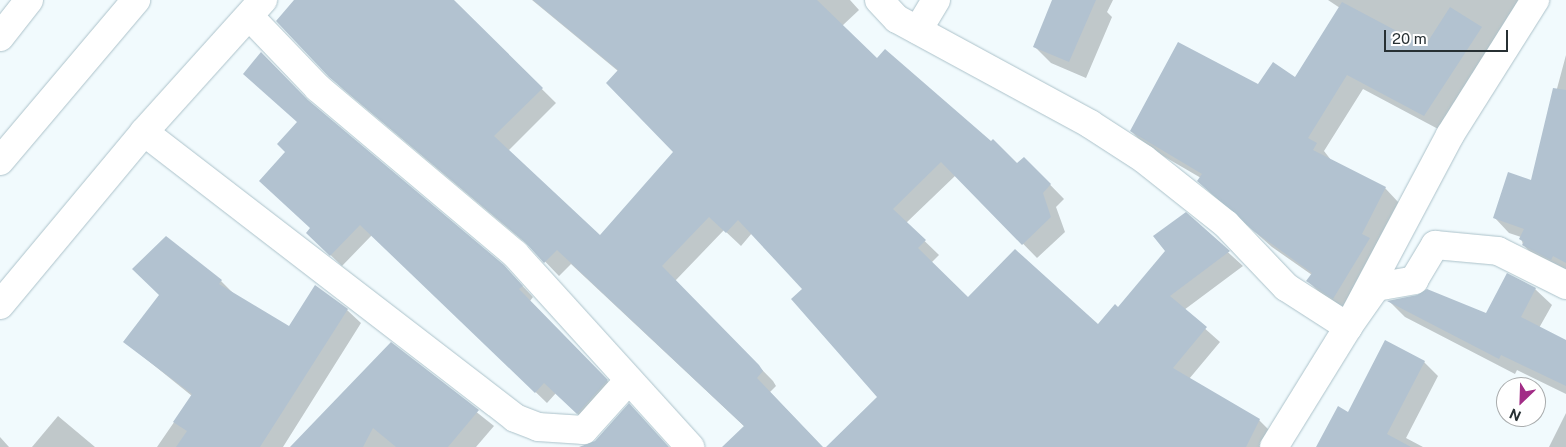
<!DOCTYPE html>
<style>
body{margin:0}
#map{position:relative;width:1566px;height:447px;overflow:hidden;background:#f1fafd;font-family:"Public Sans",sans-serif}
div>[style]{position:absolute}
.shadow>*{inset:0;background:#0003}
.building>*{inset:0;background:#b2c2d0}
.roads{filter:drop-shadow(0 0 1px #acc2ca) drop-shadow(0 0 1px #acc2ca)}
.minor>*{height:28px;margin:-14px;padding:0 14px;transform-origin:14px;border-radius:14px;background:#fff}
.highway>*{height:28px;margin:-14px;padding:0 14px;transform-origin:14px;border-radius:14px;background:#fff}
span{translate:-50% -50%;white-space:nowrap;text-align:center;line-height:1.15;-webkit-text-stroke:4px #fff;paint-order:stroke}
.north{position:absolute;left:1496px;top:377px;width:50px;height:50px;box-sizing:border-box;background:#fff;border:1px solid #a9acad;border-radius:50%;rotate:204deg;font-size:14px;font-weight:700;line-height:20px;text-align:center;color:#273033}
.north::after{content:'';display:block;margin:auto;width:18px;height:22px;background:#a22d86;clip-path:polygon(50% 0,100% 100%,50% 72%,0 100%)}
.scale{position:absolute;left:1384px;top:30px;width:124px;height:22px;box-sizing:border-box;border:2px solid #273033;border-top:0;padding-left:6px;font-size:15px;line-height:18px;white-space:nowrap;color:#273033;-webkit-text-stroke:4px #fff;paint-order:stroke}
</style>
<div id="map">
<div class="shadow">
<i style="clip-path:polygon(295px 0,452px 0,556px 103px,508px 151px,600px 237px,675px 152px,618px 71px,532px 0,850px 0,859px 10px,842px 26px,877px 60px,1017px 165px,1024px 158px,1064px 199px,1056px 207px,1065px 232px,1037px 258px,956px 175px,906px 223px,939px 255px,931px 263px,968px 299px,1098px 326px,1118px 309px,1167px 251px,1185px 213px,1243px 266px,1184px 310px,1220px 342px,1189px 379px,1259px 420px,1273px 434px,1267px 447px,827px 447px,878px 397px,804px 289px,752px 233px,741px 246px,724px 230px,675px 281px,773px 381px,776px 386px,770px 392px,822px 447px,747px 447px,745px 427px,571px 264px,559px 276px,535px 251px,344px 90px,330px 76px)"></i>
<i style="clip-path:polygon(1054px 0,1113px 0,1107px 12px,1112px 17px,1086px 78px,1051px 63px,1034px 46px)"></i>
<i style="clip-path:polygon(1328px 0,1540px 0,1440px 130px,1363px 89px,1324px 151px,1331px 160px,1385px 188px,1400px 204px,1348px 313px,1323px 296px,1308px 281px,1312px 275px,1272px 247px,1214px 196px,1199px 181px,1201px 178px,1146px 146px,1131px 131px,1259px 86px,1295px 78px,1340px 8px)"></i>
<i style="clip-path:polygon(1566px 55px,1566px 274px,1539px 260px,1523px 245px,1521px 237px,1509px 233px,1494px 217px,1532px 182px)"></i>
<i style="clip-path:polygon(309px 103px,515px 278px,533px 297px,530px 301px,618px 392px,588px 424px,556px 393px,547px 403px,372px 235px,342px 266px,319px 244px,287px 152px)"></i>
<i style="clip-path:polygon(221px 281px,235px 295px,290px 328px,347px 310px,361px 323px,283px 447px,157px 447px,192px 396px,125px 342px)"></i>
<i style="clip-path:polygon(1535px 289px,1552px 305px,1539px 328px,1566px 341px,1566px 394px,1517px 370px,1515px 374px,1405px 317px,1390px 302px,1487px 315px)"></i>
<i style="clip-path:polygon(391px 344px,494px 426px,476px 447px,292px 447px)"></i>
<i style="clip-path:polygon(1424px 362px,1438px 376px,1406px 438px,1423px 447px,1317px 447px,1348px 413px)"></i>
<i style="clip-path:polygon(1566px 413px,1566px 447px,1549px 447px)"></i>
<i style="clip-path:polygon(58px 416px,95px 447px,32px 447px)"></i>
<i style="clip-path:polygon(0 437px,9px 447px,0 447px)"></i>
</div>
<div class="building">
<i style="clip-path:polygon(294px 0,454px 0,543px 88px,494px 136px,600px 235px,673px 152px,606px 83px,618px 70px,533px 0,817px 0,877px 58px,885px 49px,991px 141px,993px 139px,1017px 163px,1024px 157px,1051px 184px,1043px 193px,1051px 217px,1022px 245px,941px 162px,893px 209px,926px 240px,918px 248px,968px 297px,1015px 249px,1098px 324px,1115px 304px,1118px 307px,1165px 251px,1153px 236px,1186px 212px,1230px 251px,1170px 296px,1207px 327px,1173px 368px,1260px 419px,1246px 447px,826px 447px,877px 397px,791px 299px,802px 289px,738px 220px,726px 233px,709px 217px,662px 266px,759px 365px,763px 371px,757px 378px,823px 447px,722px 447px,744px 426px,557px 250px,544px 263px,525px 242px,329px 77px,276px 21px)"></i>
<i style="clip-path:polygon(1052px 0,1096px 0,1069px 62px,1033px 47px)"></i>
<i style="clip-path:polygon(1342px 2px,1425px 46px,1450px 7px,1482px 27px,1424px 116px,1347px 75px,1308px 138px,1317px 143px,1313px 150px,1386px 187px,1362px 234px,1370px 238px,1333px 299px,1306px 281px,1312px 273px,1255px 232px,1197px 181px,1202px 174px,1130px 131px,1178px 42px,1258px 84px,1273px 62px,1295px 77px)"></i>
<i style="clip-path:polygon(261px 52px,308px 100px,504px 265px,523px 286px,519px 289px,608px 380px,577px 414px,544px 383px,535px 393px,360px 225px,330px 256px,306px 233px,310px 228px,259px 181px,285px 152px,277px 144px,297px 122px,243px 74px)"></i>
<i style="clip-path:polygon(1553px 88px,1566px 90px,1566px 263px,1553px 256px,1551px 260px,1522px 245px,1524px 242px,1519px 239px,1524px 229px,1493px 218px,1508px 172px,1531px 180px)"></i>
<i style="clip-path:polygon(166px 236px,222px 280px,219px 284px,289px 326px,315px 285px,348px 309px,260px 447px,176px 447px,187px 431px,173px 422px,192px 394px,123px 342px,159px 295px,132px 269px)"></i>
<i style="clip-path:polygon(1507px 273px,1536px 288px,1521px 317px,1566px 340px,1566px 386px,1501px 355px,1499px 359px,1387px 301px,1417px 295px,1427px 289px,1486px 313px)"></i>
<i style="clip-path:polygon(1385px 340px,1425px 361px,1387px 434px,1411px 447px,1316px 447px,1338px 406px,1348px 412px)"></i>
<i style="clip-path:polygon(391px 342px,479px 410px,448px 447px,396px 447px,373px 428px,363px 447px,290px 447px)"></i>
<i style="clip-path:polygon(629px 403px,669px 447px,579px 447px,595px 441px)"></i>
</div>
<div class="roads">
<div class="minor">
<i style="left:879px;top:0;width:26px;rotate:47deg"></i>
<i style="left:897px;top:19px;width:220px;rotate:28.5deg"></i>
<i style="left:1090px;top:124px;width:64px;rotate:32.9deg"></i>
<i style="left:1144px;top:159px;width:105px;rotate:38.4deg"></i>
<i style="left:1226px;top:224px;width:87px;rotate:46.4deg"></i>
<i style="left:1286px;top:287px;width:74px;rotate:32.8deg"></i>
<i style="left:1348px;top:327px;width:49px;rotate:-55deg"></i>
<i style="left:1376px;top:287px;width:39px;rotate:-10deg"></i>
<i style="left:1414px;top:280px;width:41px;rotate:-59deg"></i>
<i style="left:1435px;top:245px;width:63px;rotate:5.4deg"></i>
<i style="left:1498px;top:251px;width:76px;rotate:26.6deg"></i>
<i style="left:250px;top:17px;width:98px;rotate:46.2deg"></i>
<i style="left:318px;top:88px;width:258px;rotate:40.1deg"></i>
<i style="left:515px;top:254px;width:261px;rotate:47.8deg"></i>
<i style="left:918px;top:30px;width:35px;rotate:-59deg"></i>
<i style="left:144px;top:132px;width:468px;rotate:37.6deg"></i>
<i style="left:515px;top:418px;width:25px;rotate:21deg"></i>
<i style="left:538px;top:427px;width:46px;rotate:3.7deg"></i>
<i style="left:584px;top:430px;width:67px;rotate:-48deg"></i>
<i style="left:0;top:305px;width:225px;rotate:-50.2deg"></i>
<i style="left:144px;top:132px;width:178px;rotate:-48deg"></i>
<i style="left:1274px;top:447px;width:141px;rotate:-58.3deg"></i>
<i style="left:1348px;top:327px;width:217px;rotate:-62deg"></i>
<i style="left:1450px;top:135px;width:160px;rotate:-57.8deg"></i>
</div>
<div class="highway">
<i style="left:0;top:37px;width:47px;rotate:-51.9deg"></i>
<i style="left:0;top:161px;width:211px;rotate:-49.8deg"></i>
</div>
</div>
<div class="north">N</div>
<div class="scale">20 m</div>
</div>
